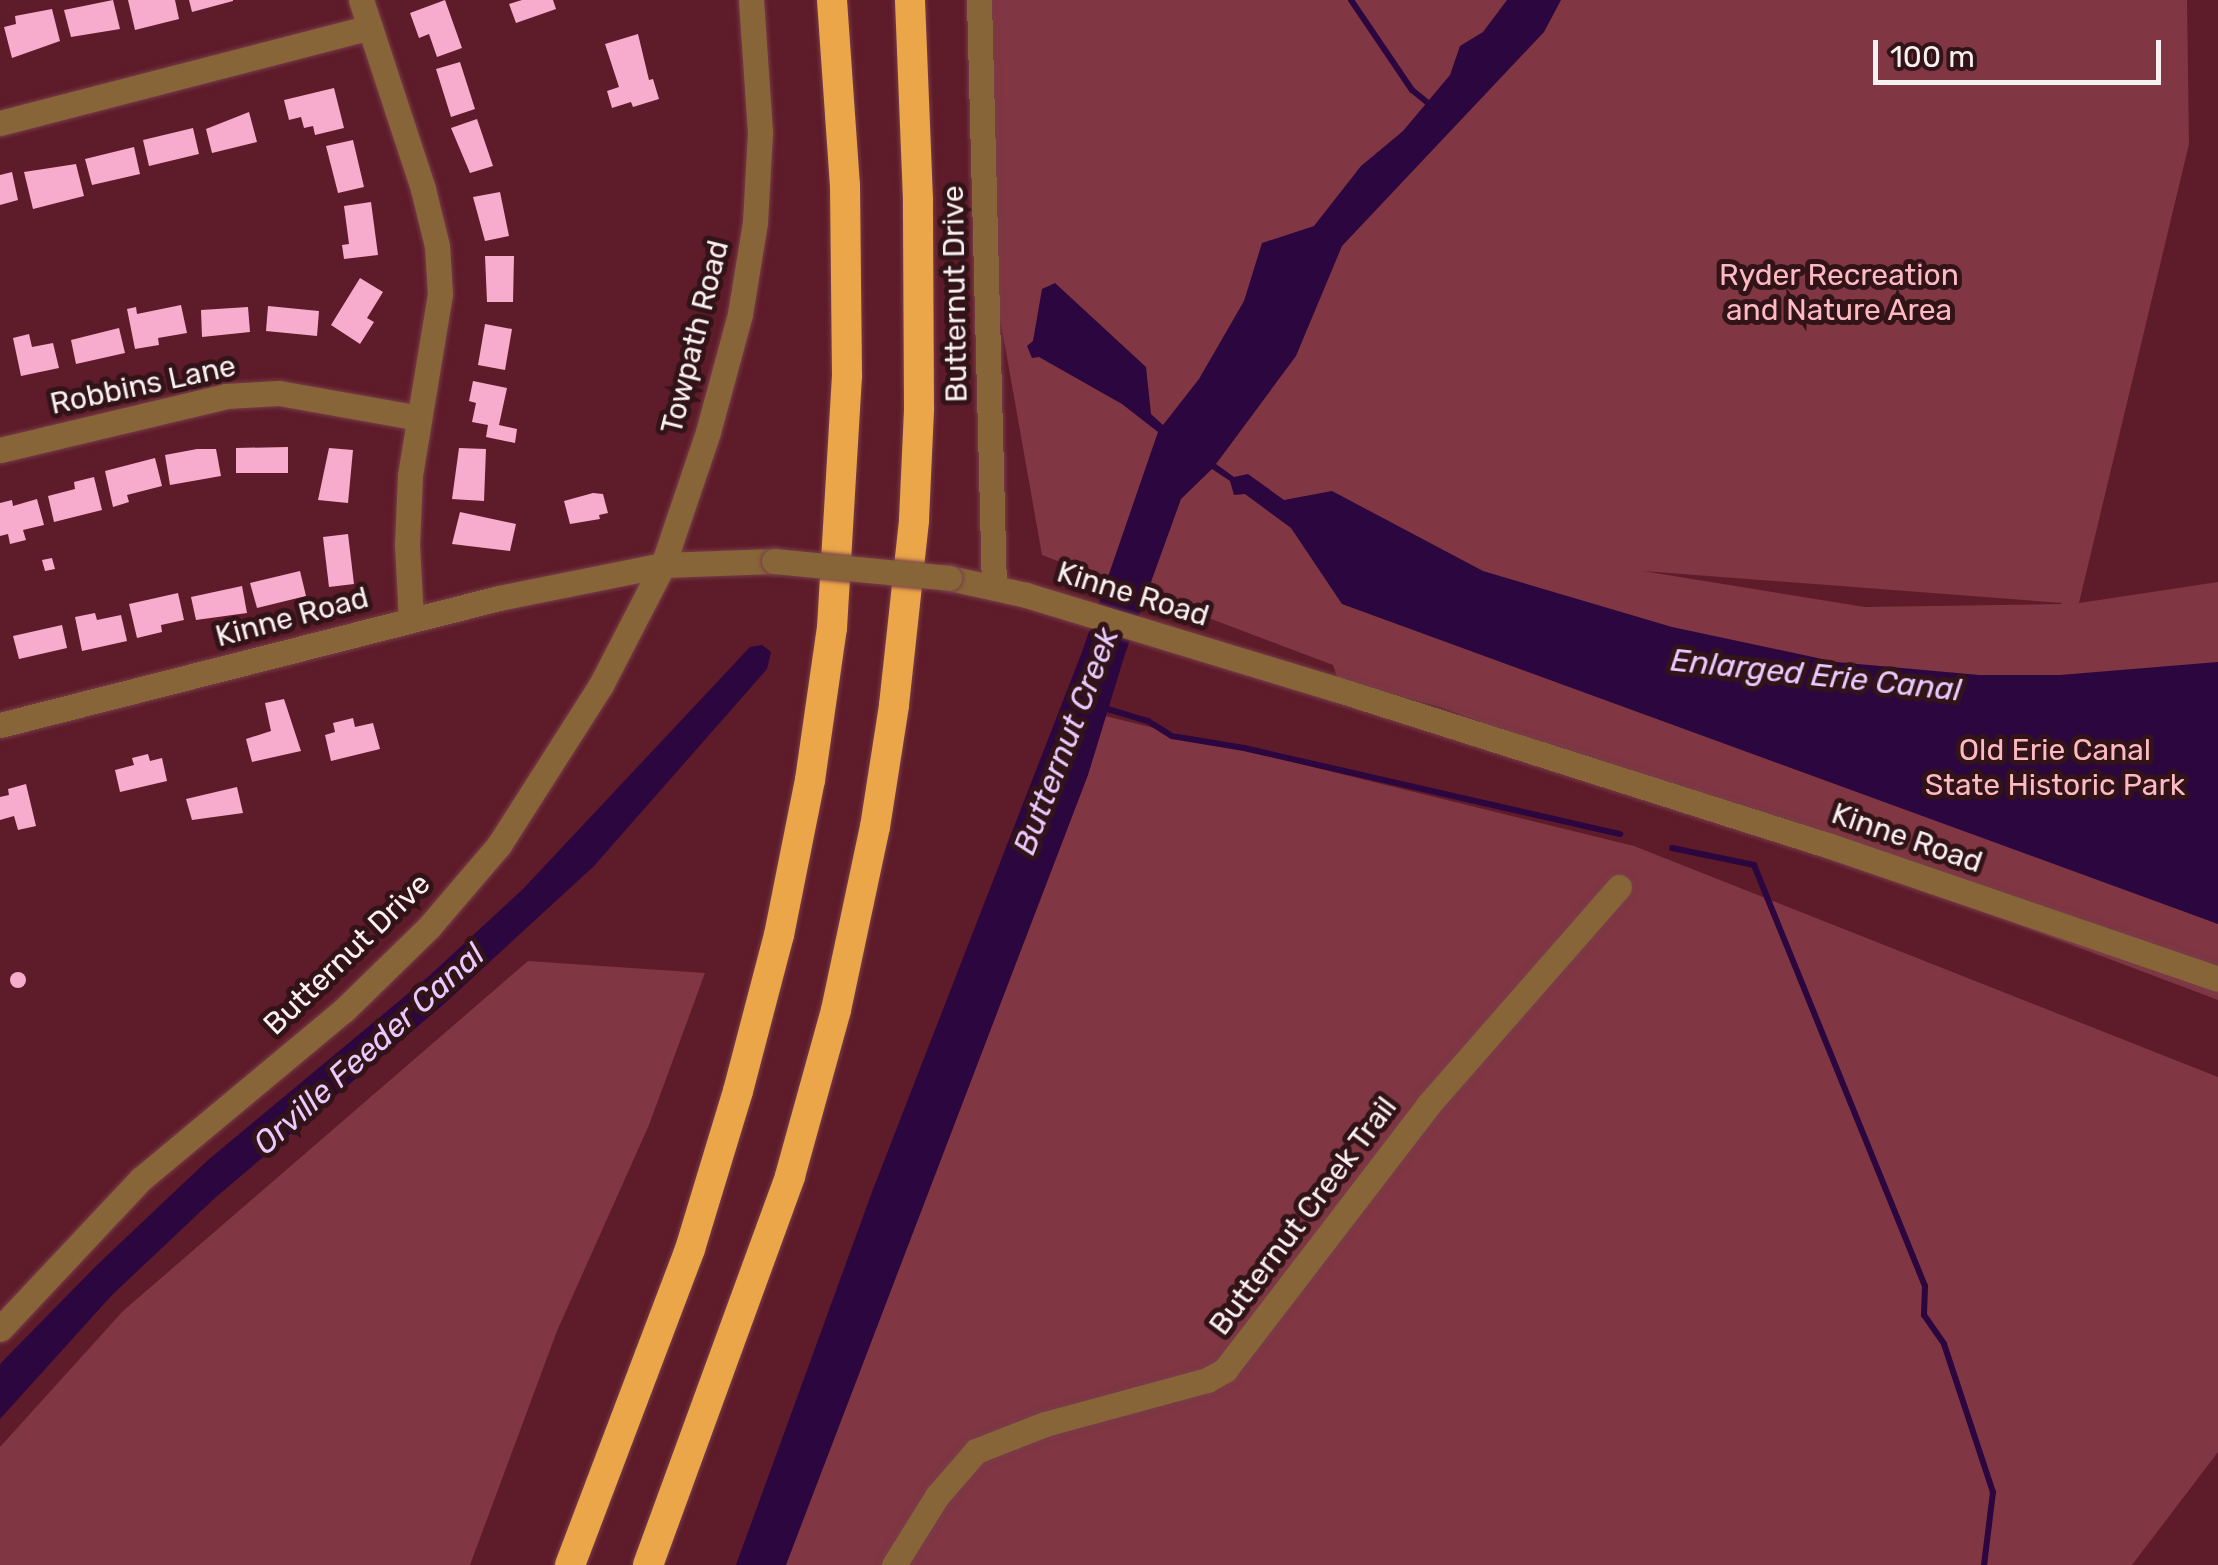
<!DOCTYPE html>
<style>
body{margin:0}
#map{position:relative;width:2218px;height:1565px;overflow:hidden;background:#5e1b29;font-family:Rubik,sans-serif}
div>[style]{position:absolute}
.green>*{inset:0;background:#803643}
.water>*{inset:0;background:#2c063e}
.stream>*{height:6px;margin:-3px;padding:0 3px;transform-origin:3px;border-radius:3px;background:#2c063e}
.building>*{inset:0;background:#f8accd}
.round{border-radius:50%}
.roads{filter:drop-shadow(0 0 2px #773d49) drop-shadow(0 0 2px #773d49)}
.minor>*{height:25px;margin:-12.5px;padding:0 12.5px;transform-origin:12.5px;border-radius:12.5px;background:#886538}
.highway>*{height:30px;margin:-15px;padding:0 15px;transform-origin:15px;border-radius:15px;background:#eaa648}
.bridges{filter:drop-shadow(0 0 2px #773d49) drop-shadow(0 0 2px #773d49)}
.minor-bridge>*{height:25px;margin:-12.5px;padding:0 12.5px;transform-origin:12.5px;border-radius:12.5px;background:#886538}
span{translate:-50% -50%;white-space:nowrap;text-align:center;line-height:1.15;-webkit-text-stroke:10px #311318;paint-order:stroke}
.park-label{font-size:30px;color:#febac2}
.street-label{font-size:30px;color:#f9f0f1}
.water-label{font-size:32px;color:#e9caff;font-style:italic}
.scale{position:absolute;left:1873px;top:40px;width:288px;height:45px;box-sizing:border-box;border:5px solid #f9f0f1;border-top:0;padding-left:12px;font-size:30px;line-height:35px;white-space:nowrap;color:#f9f0f1;-webkit-text-stroke:8px #311318;paint-order:stroke}
</style>
<div id="map">
<div class="green">
<i style="clip-path:polygon(evenodd,979px 0,2187px 0,2189px 144px,2079px 603px,2218px 582px,2218px 1000px,1441px 707px,1338px 680px,1333px 665px,1042px 555px,983px 222px,979px 0,1643px 571px,2062px 603px,2062px 604px,1865px 607px,1643px 571px)"></i>
<i style="clip-path:polygon(1081px 710px,1634px 846px,2218px 1077px,2218px 1452px,2132px 1565px,755px 1565px)"></i>
<i style="clip-path:polygon(528px 961px,705px 973px,649px 1125px,557px 1331px,470px 1565px,0 1565px,0 1447px,123px 1311px)"></i>
</div>
<div class="water">
<i style="clip-path:polygon(1507px 0,1561px 0,1544px 32px,1342px 246px,1296px 356px,1216px 464px,1234px 477px,1248px 474px,1284px 500px,1332px 491px,1483px 571px,1672px 627px,1836px 662px,1979px 675px,2060px 675px,2218px 662px,2218px 924px,1342px 604px,1291px 528px,1245px 494px,1234px 495px,1230px 481px,1212px 469px,1181px 499px,1125px 654px,1088px 775px,786px 1565px,736px 1565px,872px 1192px,1082px 652px,1158px 432px,1122px 404px,1039px 357px,1032px 358px,1027px 346px,1033px 341px,1042px 289px,1055px 283px,1146px 367px,1151px 414px,1163px 425px,1199px 379px,1244px 301px,1262px 243px,1314px 226px,1361px 166px,1403px 131px,1450px 75px,1460px 46px,1483px 32px)"></i>
<i style="clip-path:polygon(762px 645px,771px 652px,767px 669px,594px 866px,444px 1004px,216px 1197px,112px 1295px,0 1419px,0 1364px,95px 1267px,208px 1160px,428px 977px,523px 889px,750px 647px)"></i>
</div>
<div class="stream">
<i style="left:1351px;top:0;width:109px;rotate:55.9deg"></i>
<i style="left:1412px;top:90px;width:26px;rotate:39deg"></i>
<i style="left:1104px;top:708px;width:46px;rotate:16.5deg"></i>
<i style="left:1148px;top:721px;width:28px;rotate:32deg"></i>
<i style="left:1172px;top:736px;width:73px;rotate:9.5deg"></i>
<i style="left:1244px;top:748px;width:386px;rotate:12.9deg"></i>
<i style="left:1672px;top:848px;width:84px;rotate:11.7deg"></i>
<i style="left:1754px;top:865px;width:454px;rotate:67.9deg"></i>
<i style="left:1925px;top:1286px;width:29px;rotate:92deg"></i>
<i style="left:1924px;top:1315px;width:35px;rotate:55deg"></i>
<i style="left:1944px;top:1344px;width:156px;rotate:71.7deg"></i>
<i style="left:1993px;top:1492px;width:74px;rotate:97deg"></i>
</div>
<div class="building">
<i style="clip-path:polygon(113px 0,120px 29px,71px 37px,64px 10px)"></i>
<i style="clip-path:polygon(128px 0,175px 0,179px 19px,135px 30px)"></i>
<i style="clip-path:polygon(189px 0,233px 0,233px 1px,192px 12px)"></i>
<i style="clip-path:polygon(445px 0,462px 48px,437px 57px,429px 34px,419px 38px,410px 13px)"></i>
<i style="clip-path:polygon(522px 0,553px 0,556px 9px,516px 23px,509px 4px)"></i>
<i style="clip-path:polygon(52px 9px,60px 41px,12px 58px,4px 27px,16px 24px,15px 16px)"></i>
<i style="clip-path:polygon(638px 34px,649px 80px,653px 79px,659px 99px,633px 107px,631px 102px,612px 108px,607px 91px,619px 87px,605px 44px)"></i>
<i style="clip-path:polygon(460px 62px,475px 109px,451px 117px,436px 69px)"></i>
<i style="clip-path:polygon(334px 88px,344px 128px,315px 135px,313px 126px,304px 128px,301px 117px,289px 120px,284px 100px)"></i>
<i style="clip-path:polygon(249px 112px,257px 142px,212px 153px,206px 129px)"></i>
<i style="clip-path:polygon(477px 119px,493px 166px,470px 173px,451px 128px)"></i>
<i style="clip-path:polygon(193px 128px,199px 154px,149px 166px,143px 140px)"></i>
<i style="clip-path:polygon(353px 140px,364px 187px,338px 193px,326px 146px)"></i>
<i style="clip-path:polygon(134px 147px,140px 174px,92px 185px,85px 159px)"></i>
<i style="clip-path:polygon(76px 164px,84px 196px,33px 209px,24px 172px)"></i>
<i style="clip-path:polygon(12px 172px,18px 200px,0 205px,0 175px)"></i>
<i style="clip-path:polygon(500px 192px,509px 236px,485px 241px,473px 197px)"></i>
<i style="clip-path:polygon(371px 202px,378px 255px,344px 259px,342px 245px,349px 244px,344px 206px)"></i>
<i style="clip-path:polygon(485px 256px,514px 256px,513px 302px,487px 302px)"></i>
<i style="clip-path:polygon(360px 278px,383px 292px,367px 318px,374px 322px,360px 344px,331px 325px)"></i>
<i style="clip-path:polygon(181px 305px,187px 333px,158px 338px,159px 345px,135px 349px,127px 309px,136px 307px,137px 314px)"></i>
<i style="clip-path:polygon(268px 306px,319px 311px,317px 336px,266px 331px)"></i>
<i style="clip-path:polygon(248px 307px,250px 332px,202px 337px,201px 310px)"></i>
<i style="clip-path:polygon(485px 324px,512px 329px,505px 370px,478px 365px)"></i>
<i style="clip-path:polygon(119px 328px,125px 353px,76px 364px,71px 340px)"></i>
<i style="clip-path:polygon(29px 334px,32px 347px,53px 343px,59px 368px,21px 376px,13px 338px)"></i>
<i style="clip-path:polygon(473px 381px,507px 388px,499px 425px,517px 429px,515px 443px,486px 437px,488px 425px,472px 422px,476px 403px,469px 401px)"></i>
<i style="clip-path:polygon(288px 447px,288px 473px,236px 473px,236px 448px)"></i>
<i style="clip-path:polygon(329px 448px,353px 450px,348px 503px,318px 500px)"></i>
<i style="clip-path:polygon(459px 448px,486px 449px,484px 501px,452px 499px)"></i>
<i style="clip-path:polygon(197px 449px,216px 449px,221px 476px,170px 485px,165px 455px)"></i>
<i style="clip-path:polygon(155px 458px,162px 486px,127px 495px,129px 502px,113px 507px,105px 471px)"></i>
<i style="clip-path:polygon(94px 477px,102px 510px,54px 522px,48px 496px,75px 489px,74px 482px)"></i>
<i style="clip-path:polygon(593px 493px,603px 494px,608px 513px,599px 515px,600px 519px,570px 524px,564px 501px)"></i>
<i style="clip-path:polygon(37px 499px,44px 525px,23px 530px,26px 540px,10px 544px,8px 534px,0 536px,0 503px,12px 500px,13px 506px)"></i>
<i style="clip-path:polygon(460px 512px,516px 524px,510px 551px,452px 544px)"></i>
<i style="clip-path:polygon(348px 534px,354px 584px,329px 587px,323px 537px)"></i>
<i style="clip-path:polygon(52px 558px,55px 569px,45px 571px,42px 560px)"></i>
<i style="clip-path:polygon(300px 571px,306px 596px,257px 608px,250px 583px)"></i>
<i style="clip-path:polygon(242px 586px,247px 613px,196px 620px,191px 597px)"></i>
<i style="clip-path:polygon(178px 593px,184px 620px,161px 625px,162px 632px,137px 638px,129px 604px)"></i>
<i style="clip-path:polygon(95px 613px,97px 620px,121px 615px,127px 641px,82px 651px,75px 617px)"></i>
<i style="clip-path:polygon(62px 625px,67px 648px,19px 659px,13px 636px)"></i>
<i style="clip-path:polygon(284px 699px,301px 751px,252px 762px,246px 739px,271px 731px,265px 703px)"></i>
<i style="clip-path:polygon(353px 718px,355px 727px,373px 723px,380px 749px,331px 761px,325px 735px,335px 732px,333px 723px)"></i>
<i style="clip-path:polygon(148px 754px,150px 761px,162px 758px,167px 781px,120px 792px,115px 770px,134px 765px,132px 758px)"></i>
<i style="clip-path:polygon(26px 784px,36px 826px,18px 830px,14px 816px,0 820px,0 797px,9px 795px,8px 789px)"></i>
<i style="clip-path:polygon(237px 787px,243px 813px,192px 820px,186px 799px)"></i>
<i class="round" style="left:10px;top:972px;width:16px;height:16px"></i>
</div>
<div class="roads">
<div class="minor">
<i style="left:361px;top:0;width:199px;rotate:71.8deg"></i>
<i style="left:423px;top:189px;width:59px;rotate:76.2deg"></i>
<i style="left:437px;top:246px;width:48px;rotate:86.4deg"></i>
<i style="left:440px;top:294px;width:184px;rotate:99.4deg"></i>
<i style="left:410px;top:476px;width:69px;rotate:92.5deg"></i>
<i style="left:407px;top:545px;width:73px;rotate:86.9deg"></i>
<i style="left:979px;top:0;width:587px;rotate:88.54deg"></i>
<i style="left:0;top:123px;width:382px;rotate:-14.5deg"></i>
<i style="left:0;top:450px;width:232px;rotate:-13.4deg"></i>
<i style="left:226px;top:396px;width:53px;rotate:-3.2deg"></i>
<i style="left:279px;top:393px;width:142px;rotate:10.1deg"></i>
<i style="left:949px;top:578px;width:79px;rotate:12.4deg"></i>
<i style="left:1026px;top:595px;width:324px;rotate:16.9deg"></i>
<i style="left:1336px;top:689px;width:518px;rotate:17.63deg"></i>
<i style="left:1830px;top:846px;width:410px;rotate:18.9deg"></i>
<i style="left:0;top:725px;width:515px;rotate:-14.28deg"></i>
<i style="left:499px;top:598px;width:167px;rotate:-11.4deg"></i>
<i style="left:663px;top:565px;width:111px;rotate:-2.1deg"></i>
<i style="left:0;top:1329px;width:206px;rotate:-46.8deg"></i>
<i style="left:141px;top:1179px;width:264px;rotate:-39.8deg"></i>
<i style="left:344px;top:1010px;width:119px;rotate:-44.3deg"></i>
<i style="left:429px;top:927px;width:108px;rotate:-49.5deg"></i>
<i style="left:499px;top:845px;width:190px;rotate:-57.5deg"></i>
<i style="left:601px;top:685px;width:135px;rotate:-62.7deg"></i>
<i style="left:663px;top:565px;width:140px;rotate:-71.3deg"></i>
<i style="left:708px;top:432px;width:122px;rotate:-74.8deg"></i>
<i style="left:740px;top:314px;width:93px;rotate:-80.7deg"></i>
<i style="left:755px;top:222px;width:90px;rotate:-86.8deg"></i>
<i style="left:760px;top:132px;width:132px;rotate:-93.9deg"></i>
<i style="left:894px;top:1565px;width:81px;rotate:-58.1deg"></i>
<i style="left:937px;top:1496px;width:60px;rotate:-49.1deg"></i>
<i style="left:976px;top:1451px;width:74px;rotate:-21.4deg"></i>
<i style="left:1045px;top:1424px;width:168px;rotate:-15.2deg"></i>
<i style="left:1207px;top:1380px;width:21px;rotate:-29deg"></i>
<i style="left:1225px;top:1370px;width:334px;rotate:-52.5deg"></i>
<i style="left:1428px;top:1105px;width:290px;rotate:-48.8deg"></i>
</div>
<div class="highway">
<i style="left:570px;top:1565px;width:338px;rotate:-69.2deg"></i>
<i style="left:690px;top:1249px;width:165px;rotate:-73.1deg"></i>
<i style="left:738px;top:1091px;width:161px;rotate:-75.3deg"></i>
<i style="left:779px;top:935px;width:158px;rotate:-78.7deg"></i>
<i style="left:810px;top:780px;width:154px;rotate:-81.8deg"></i>
<i style="left:832px;top:628px;width:252px;rotate:-86.6deg"></i>
<i style="left:847px;top:376px;width:190px;rotate:-90.6deg"></i>
<i style="left:845px;top:186px;width:186px;rotate:-94deg"></i>
<i style="left:648px;top:1565px;width:414px;rotate:-69.9deg"></i>
<i style="left:790px;top:1176px;width:172px;rotate:-74.5deg"></i>
<i style="left:836px;top:1010px;width:187px;rotate:-78deg"></i>
<i style="left:875px;top:827px;width:123px;rotate:-81.1deg"></i>
<i style="left:894px;top:705px;width:186px;rotate:-83.8deg"></i>
<i style="left:914px;top:520px;width:112px;rotate:-87.4deg"></i>
<i style="left:919px;top:408px;width:208px;rotate:-90.3deg"></i>
<i style="left:918px;top:200px;width:200px;rotate:-92.3deg"></i>
</div>
</div>
<div class="bridges">
<div class="minor-bridge">
<i style="left:774px;top:561px;width:176px;rotate:5.5deg"></i>
</div>
</div>
<div class="park-label">
<span style="left:1839px;top:292px">Ryder Recreation<br>and Nature Area</span>
<span style="left:2055px;top:767px">Old Erie Canal<br>State Historic Park</span>
</div>
<div class="street-label">
<span style="left:955px;top:294px;rotate:-91deg">Butternut Drive</span>
<span style="left:695px;top:337px;rotate:-76deg">Towpath Road</span>
<span style="left:143px;top:385px;rotate:-12deg">Robbins Lane</span>
<span style="left:1133px;top:594px;rotate:17deg">Kinne Road</span>
<span style="left:292px;top:617px;rotate:-15deg">Kinne Road</span>
<span style="left:1907px;top:838px;rotate:19deg">Kinne Road</span>
<span style="left:347px;top:954px;rotate:-44deg">Butternut Drive</span>
<span style="left:1303px;top:1216px;rotate:-53deg">Butternut Creek Trail</span>
</div>
<div class="water-label">
<span style="left:1816px;top:675px;rotate:6deg">Enlarged Erie Canal</span>
<span style="left:1066px;top:741px;rotate:-69deg">Butternut Creek</span>
<span style="left:369px;top:1049px;rotate:-42deg">Orville Feeder Canal</span>
</div>
<div class="scale">100 m</div>
</div>
